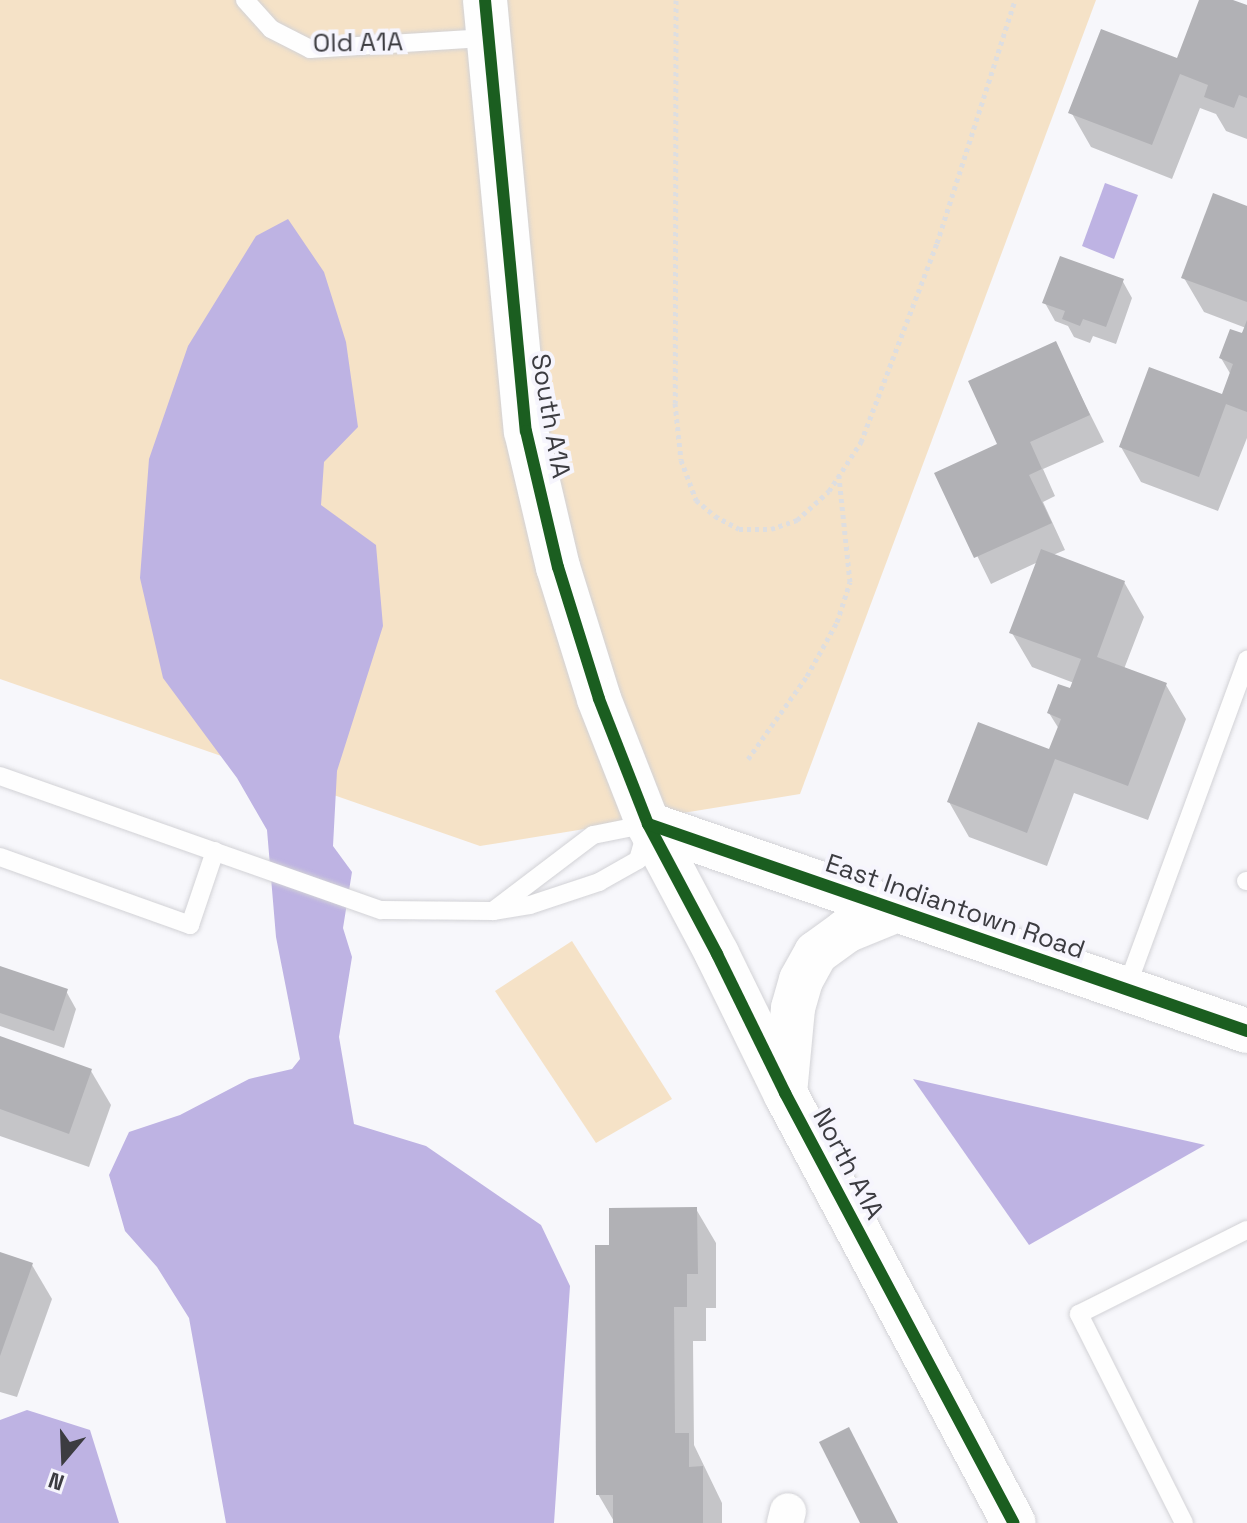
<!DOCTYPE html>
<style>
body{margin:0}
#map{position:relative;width:1247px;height:1523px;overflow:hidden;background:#f7f7fb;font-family:"Space Grotesk",sans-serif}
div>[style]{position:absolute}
.green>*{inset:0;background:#f5e2c7}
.water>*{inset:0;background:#beb3e3}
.shadow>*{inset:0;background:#0003}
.building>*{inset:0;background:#b1b1b5}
.path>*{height:5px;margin-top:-2.5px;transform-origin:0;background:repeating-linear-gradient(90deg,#dedee0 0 4px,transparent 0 8px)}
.roads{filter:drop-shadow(0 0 2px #d2d2d6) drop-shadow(0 0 2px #d2d2d6)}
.lane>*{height:18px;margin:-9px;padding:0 9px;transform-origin:9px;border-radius:9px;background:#fefefe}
.street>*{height:36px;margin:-18px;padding:0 18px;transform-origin:18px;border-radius:18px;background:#fefefe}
.secondary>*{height:44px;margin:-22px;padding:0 22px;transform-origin:22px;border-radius:22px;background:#fefefe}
.cycleway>*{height:12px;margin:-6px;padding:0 6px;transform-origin:6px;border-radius:6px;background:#1b5e20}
span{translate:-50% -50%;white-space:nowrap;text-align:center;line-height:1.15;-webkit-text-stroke:8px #f6f5fd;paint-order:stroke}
.street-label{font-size:26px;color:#3c3c41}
.north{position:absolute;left:24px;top:1419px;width:80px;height:80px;-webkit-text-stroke:6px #f6f5fd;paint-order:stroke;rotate:199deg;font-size:22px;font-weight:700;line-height:32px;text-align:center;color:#3c3c41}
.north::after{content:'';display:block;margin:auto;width:28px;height:36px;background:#3c3c41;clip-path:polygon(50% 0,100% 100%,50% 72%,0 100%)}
</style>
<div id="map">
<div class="green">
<i style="clip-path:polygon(0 0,1096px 0,800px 794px,480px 846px,0 679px)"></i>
<i style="clip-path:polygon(572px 941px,672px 1099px,596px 1143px,495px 991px)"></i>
</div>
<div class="water">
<i style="clip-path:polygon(1105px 183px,1138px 195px,1114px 259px,1082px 246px)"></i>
<i style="clip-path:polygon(288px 219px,324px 272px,346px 342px,358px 427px,324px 462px,321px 505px,376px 545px,383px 626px,337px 771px,333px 846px,352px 872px,343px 928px,352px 957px,339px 1037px,354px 1124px,426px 1146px,541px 1225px,570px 1286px,554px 1523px,226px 1523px,189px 1318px,157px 1267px,125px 1231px,109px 1175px,129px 1132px,180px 1115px,249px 1079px,292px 1069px,300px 1059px,276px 937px,267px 830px,237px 778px,163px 678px,140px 578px,149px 459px,188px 346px,256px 236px)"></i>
<i style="clip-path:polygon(913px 1079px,1205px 1145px,1029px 1245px)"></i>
<i style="clip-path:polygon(27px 1410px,90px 1430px,119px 1523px,0 1523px,0 1420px)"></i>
</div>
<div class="shadow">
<i style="clip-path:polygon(1202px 0,1227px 0,1247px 7px,1247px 139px,1226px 131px,1216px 114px,1200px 108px,1172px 179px,1091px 147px,1071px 112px,1178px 61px)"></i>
<i style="clip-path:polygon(1247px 208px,1247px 438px,1218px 511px,1141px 482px,1121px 447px,1223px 396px,1231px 375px,1221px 358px,1246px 328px,1204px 312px,1184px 278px)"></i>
<i style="clip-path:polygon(1122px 280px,1132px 298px,1116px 344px,1093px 336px,1090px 343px,1074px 337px,1068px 326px,1055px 321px,1045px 303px)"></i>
<i style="clip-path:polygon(1055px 344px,1104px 442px,1043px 469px,1055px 496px,1043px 502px,1065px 550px,1053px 555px,1124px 582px,1144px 617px,1124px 669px,1166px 685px,1186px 719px,1148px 820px,1074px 793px,1047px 866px,969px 837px,949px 802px,1050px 752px,1059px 729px,1049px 713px,1074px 683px,1032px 667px,1012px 633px,1038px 562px,991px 584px,937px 474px,1000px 445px)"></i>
<i style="clip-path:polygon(0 968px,66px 991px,76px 1009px,64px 1048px,0 1026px)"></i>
<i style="clip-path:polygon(0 1038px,91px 1071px,111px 1105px,89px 1167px,0 1136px)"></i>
<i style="clip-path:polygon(696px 1209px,716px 1243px,716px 1308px,706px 1308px,706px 1341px,693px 1341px,694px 1445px,722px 1503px,722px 1523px,615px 1523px,598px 1494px,611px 1247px)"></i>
<i style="clip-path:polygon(0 1254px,32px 1265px,52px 1299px,17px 1397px,0 1392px)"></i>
</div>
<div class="building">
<i style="clip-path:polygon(1199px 0,1233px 0,1247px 5px,1247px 98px,1239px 95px,1234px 108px,1204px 97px,1208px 85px,1180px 74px,1152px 145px,1068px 113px,1101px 29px,1177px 58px)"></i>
<i style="clip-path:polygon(1213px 193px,1247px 206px,1247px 302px,1181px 278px)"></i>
<i style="clip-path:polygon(1060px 256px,1124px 279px,1106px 327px,1083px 319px,1080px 326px,1062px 319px,1065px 311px,1042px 303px)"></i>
<i style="clip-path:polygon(1247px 320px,1247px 412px,1226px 404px,1199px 477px,1119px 447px,1149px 367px,1222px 394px,1233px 364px,1219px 358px,1230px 329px,1242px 333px)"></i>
<i style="clip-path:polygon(1056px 341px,1090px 415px,1030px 442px,1042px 469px,1029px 475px,1052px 523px,974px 558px,934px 473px,997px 444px,968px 381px)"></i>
<i style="clip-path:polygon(1041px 549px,1125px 581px,1097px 657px,1167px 683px,1128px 786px,1055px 759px,1027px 833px,947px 802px,978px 722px,1049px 749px,1061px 719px,1047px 713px,1058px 684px,1070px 688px,1081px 659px,1009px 633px)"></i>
<i style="clip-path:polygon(0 966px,68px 989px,54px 1031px,0 1013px)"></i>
<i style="clip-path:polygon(0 1036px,92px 1069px,69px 1134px,0 1109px)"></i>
<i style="clip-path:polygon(697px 1207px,698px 1274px,687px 1274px,687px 1307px,674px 1307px,675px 1433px,689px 1433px,689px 1467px,703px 1466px,703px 1523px,613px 1523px,613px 1495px,596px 1495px,595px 1245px,609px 1245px,609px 1208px)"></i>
<i style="clip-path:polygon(0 1252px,33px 1263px,0 1356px)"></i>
<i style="clip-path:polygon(849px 1427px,898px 1523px,860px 1523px,819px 1442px)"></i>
</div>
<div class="path">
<i style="left:676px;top:0;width:403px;rotate:90.1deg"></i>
<i style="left:675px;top:403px;width:57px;rotate:84deg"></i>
<i style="left:681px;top:460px;width:43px;rotate:69.4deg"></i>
<i style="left:696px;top:500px;width:25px;rotate:40deg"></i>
<i style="left:715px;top:516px;width:27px;rotate:28deg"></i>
<i style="left:739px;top:529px;width:32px"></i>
<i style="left:771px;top:529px;width:28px;rotate:-19deg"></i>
<i style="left:797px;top:520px;width:43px;rotate:-42.2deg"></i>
<i style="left:829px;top:491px;width:59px;rotate:-56.9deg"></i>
<i style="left:861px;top:442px;width:213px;rotate:-69.1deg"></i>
<i style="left:937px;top:243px;width:255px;rotate:-72.2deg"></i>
<i style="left:748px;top:759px;width:102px;rotate:-54.6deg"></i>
<i style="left:807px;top:676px;width:62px;rotate:-60.9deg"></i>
<i style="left:837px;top:622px;width:42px;rotate:-72deg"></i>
<i style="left:850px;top:582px;width:106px;rotate:-96deg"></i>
</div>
<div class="roads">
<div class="lane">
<i style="left:245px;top:0;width:39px;rotate:48deg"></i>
<i style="left:271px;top:29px;width:44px;rotate:27.1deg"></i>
<i style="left:310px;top:49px;width:177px;rotate:-3.6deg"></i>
<i style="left:0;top:776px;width:404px;rotate:19.4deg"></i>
<i style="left:381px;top:910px;width:112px;rotate:0.5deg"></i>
<i style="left:493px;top:911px;width:37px;rotate:-9deg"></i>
<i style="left:530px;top:905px;width:73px;rotate:-18.4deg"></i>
<i style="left:599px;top:882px;width:45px;rotate:-29.4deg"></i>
<i style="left:638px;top:860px;width:37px;rotate:-74deg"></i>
<i style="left:648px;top:824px;width:56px;rotate:168.7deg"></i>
<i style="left:593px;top:835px;width:126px;rotate:142.8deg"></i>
<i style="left:0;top:857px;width:202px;rotate:19.7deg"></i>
<i style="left:190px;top:925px;width:78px;rotate:-71.3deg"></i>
<i style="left:1246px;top:881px;width:1px"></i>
<i style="left:1126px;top:989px;width:351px;rotate:-69.8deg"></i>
<i style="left:1184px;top:1523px;width:234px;rotate:-116.7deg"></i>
<i style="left:1079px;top:1314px;width:188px;rotate:-26.6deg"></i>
</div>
<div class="street">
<i style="left:785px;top:1523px;width:12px;rotate:-76deg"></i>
</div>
<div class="secondary">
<i style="left:485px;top:0;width:433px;rotate:84.6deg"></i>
<i style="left:526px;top:431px;width:140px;rotate:76.8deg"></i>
<i style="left:558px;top:567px;width:138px;rotate:72.7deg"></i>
<i style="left:599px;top:699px;width:134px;rotate:68.6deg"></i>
<i style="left:648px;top:824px;width:147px;rotate:62deg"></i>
<i style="left:717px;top:954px;width:155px;rotate:63.9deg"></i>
<i style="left:785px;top:1093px;width:487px;rotate:62deg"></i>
<i style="left:648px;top:824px;width:634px;rotate:19.06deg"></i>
<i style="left:785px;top:1093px;width:85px;rotate:-84.6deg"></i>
<i style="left:793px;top:1008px;width:29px;rotate:-74deg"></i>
<i style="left:801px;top:980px;width:31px;rotate:-61deg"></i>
<i style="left:816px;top:953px;width:37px;rotate:-36deg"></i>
<i style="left:846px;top:931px;width:55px;rotate:-22.4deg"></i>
</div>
</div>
<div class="cycleway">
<i style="left:485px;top:0;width:433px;rotate:84.6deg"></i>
<i style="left:526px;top:431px;width:140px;rotate:76.8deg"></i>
<i style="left:558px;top:567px;width:138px;rotate:72.7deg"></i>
<i style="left:599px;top:699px;width:134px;rotate:68.6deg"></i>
<i style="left:648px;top:824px;width:147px;rotate:62deg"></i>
<i style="left:717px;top:954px;width:155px;rotate:63.9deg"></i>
<i style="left:785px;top:1093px;width:487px;rotate:62deg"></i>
<i style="left:648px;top:824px;width:634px;rotate:19.06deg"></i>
</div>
<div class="street-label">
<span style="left:358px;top:43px;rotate:-1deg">Old A1A</span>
<span style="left:550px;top:416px;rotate:80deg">South A1A</span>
<span style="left:955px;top:907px;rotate:19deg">East Indiantown Road</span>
<span style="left:848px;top:1164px;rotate:62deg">North A1A</span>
</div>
<div class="north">N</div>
</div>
